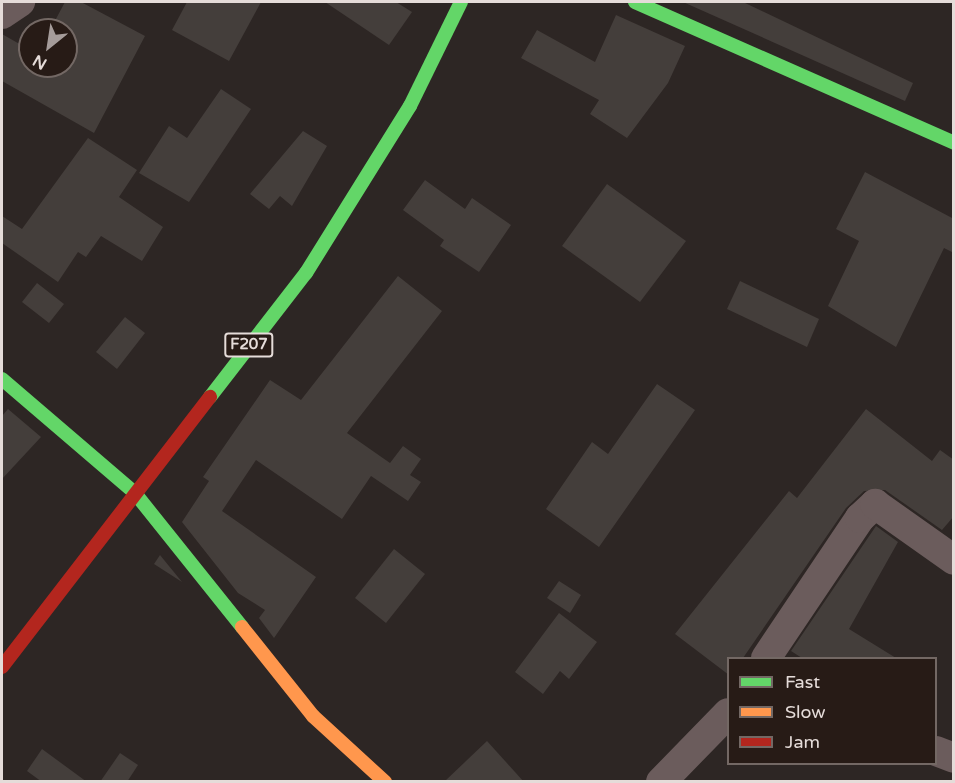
<!DOCTYPE html>
<style>
body{margin:0}
#map{position:relative;width:955px;height:783px;overflow:hidden;background:#2d2624;font-family:"Varela Round",sans-serif}
div>[style]{position:absolute}
.building>*{inset:0;background:#443e3b}
.street>*{height:30px;margin:-15px;padding:0 15px;transform-origin:15px;border-radius:15px;background:#6b5c5c}
.fast>*{height:14px;margin:-7px;padding:0 7px;transform-origin:7px;border-radius:7px;background:#63d668}
.slow>*{height:14px;margin:-7px;padding:0 7px;transform-origin:7px;border-radius:7px;background:#ff974d}
.jam>*{height:14px;margin:-7px;padding:0 7px;transform-origin:7px;border-radius:7px;background:#b3261e}
span{translate:-50% -50%;white-space:nowrap;text-align:center;line-height:1.15;-webkit-text-stroke:6px #271b16;paint-order:stroke}
.shield-label span{padding:2px 4px;background:#271b16;border:2px solid;border-radius:4px;-webkit-text-stroke-width:0}
.shield-label{font-size:15px;color:#e5dcd9;font-weight:700}
.frame{position:absolute;inset:0;border:3px solid #e5dcd9;pointer-events:none}
.legend{position:absolute;left:727px;top:657px;width:210px;height:108px;box-sizing:border-box;background:#271b16;border:2px solid #736864;margin:0;padding:8px 10px;list-style:none;font-size:18px;color:#e5dcd9}
.legend li{display:flex;align-items:center;gap:12px;height:30px}
.legend b{width:30px;border:2px solid #736864}
.north{position:absolute;left:18px;top:18px;width:60px;height:60px;box-sizing:border-box;background:#271b16;border:2px solid #736864;border-radius:50%;rotate:210deg;font-size:16px;font-weight:700;line-height:24px;text-align:center;color:#e5dcd9}
.north::after{content:'';display:block;margin:auto;width:21px;height:27px;background:#a59c9a;clip-path:polygon(50% 0,100% 100%,50% 72%,0 100%)}
</style>
<div id="map">
<div class="building">
<i style="clip-path:polygon(65px 2px,81px 2px,145px 36px,94px 133px,2px 81px,2px 34px,30px 50px,30px 66px,66px 66px,66px 30px,50px 30px)"></i>
<i style="clip-path:polygon(187px 2px,261px 2px,229px 61px,172px 30px)"></i>
<i style="clip-path:polygon(325px 2px,396px 2px,412px 12px,389px 45px)"></i>
<i style="clip-path:polygon(683px 2px,743px 2px,913px 83px,905px 101px)"></i>
<i style="clip-path:polygon(616px 15px,685px 46px,668px 83px,627px 138px,590px 114px,599px 100px,521px 58px,537px 30px,595px 62px)"></i>
<i style="clip-path:polygon(221px 89px,251px 109px,189px 202px,139px 173px,169px 126px,187px 138px)"></i>
<i style="clip-path:polygon(303px 131px,327px 146px,292px 206px,280px 196px,269px 209px,250px 194px)"></i>
<i style="clip-path:polygon(88px 138px,137px 170px,119px 197px,163px 227px,142px 261px,101px 236px,86px 257px,78px 252px,58px 282px,2px 243px,2px 216px,22px 229px)"></i>
<i style="clip-path:polygon(865px 172px,954px 219px,954px 253px,944px 248px,896px 347px,828px 306px,859px 241px,836px 229px)"></i>
<i style="clip-path:polygon(425px 180px,465px 209px,472px 198px,511px 225px,479px 272px,440px 246px,444px 240px,403px 210px)"></i>
<i style="clip-path:polygon(607px 184px,686px 241px,640px 302px,562px 246px)"></i>
<i style="clip-path:polygon(398px 276px,442px 311px,347px 433px,390px 463px,403px 446px,421px 459px,410px 475px,421px 482px,408px 501px,371px 476px,342px 519px,256px 460px,222px 511px,316px 577px,274px 638px,259px 618px,265px 610px,238px 593px,182px 522px,209px 481px,203px 477px,270px 380px,301px 400px)"></i>
<i style="clip-path:polygon(740px 281px,819px 319px,807px 347px,727px 309px)"></i>
<i style="clip-path:polygon(37px 283px,64px 304px,49px 323px,22px 302px)"></i>
<i style="clip-path:polygon(125px 317px,145px 333px,117px 369px,96px 352px)"></i>
<i style="clip-path:polygon(657px 384px,695px 410px,599px 547px,546px 509px,592px 442px,608px 454px)"></i>
<i style="clip-path:polygon(8px 409px,41px 437px,2px 479px,2px 416px)"></i>
<i style="clip-path:polygon(866px 409px,932px 461px,940px 450px,954px 460px,954px 516px,942px 530px,885px 490px,864px 491px,846px 508px,743px 658px,729px 658px,729px 675px,675px 634px,789px 491px,797px 498px)"></i>
<i style="clip-path:polygon(876px 526px,898px 542px,849px 629px,896px 658px,802px 658px,791px 651px)"></i>
<i style="clip-path:polygon(394px 549px,425px 574px,386px 623px,355px 598px)"></i>
<i style="clip-path:polygon(160px 555px,182px 582px,154px 564px)"></i>
<i style="clip-path:polygon(559px 581px,581px 595px,570px 613px,547px 598px)"></i>
<i style="clip-path:polygon(559px 613px,597px 642px,569px 679px,560px 671px,543px 694px,515px 672px)"></i>
<i style="clip-path:polygon(487px 741px,524px 782px,444px 782px)"></i>
<i style="clip-path:polygon(42px 749px,87px 782px,42px 782px,27px 771px)"></i>
<i style="clip-path:polygon(120px 753px,138px 765px,127px 782px,100px 782px)"></i>
</div>
<div class="street">
<i style="left:2px;top:14px;width:22px;rotate:-34deg"></i>
<i style="left:766px;top:658px;width:169px;rotate:-56.1deg"></i>
<i style="left:860px;top:518px;width:21px;rotate:-43deg"></i>
<i style="left:875px;top:504px;width:97px;rotate:35.3deg"></i>
<i style="left:936px;top:751px;width:19px;rotate:21deg"></i>
<i style="left:661px;top:782px;width:96px;rotate:-45.8deg"></i>
</div>
<div class="fast">
<i style="left:635px;top:2px;width:349px;rotate:23.8deg"></i>
<i style="left:2px;top:379px;width:174px;rotate:40.6deg"></i>
<i style="left:134px;top:492px;width:173px;rotate:51.3deg"></i>
<i style="left:210px;top:397px;width:157px;rotate:-52.3deg"></i>
<i style="left:306px;top:273px;width:197px;rotate:-58.1deg"></i>
<i style="left:410px;top:106px;width:116px;rotate:-63.9deg"></i>
</div>
<div class="slow">
<i style="left:242px;top:627px;width:114px;rotate:51.4deg"></i>
<i style="left:313px;top:716px;width:98px;rotate:42.5deg"></i>
</div>
<div class="jam">
<i style="left:2px;top:667px;width:341px;rotate:-52.4deg"></i>
</div>
<div class="shield-label">
<span style="left:249px;top:345px">F207</span>
</div>
<div class="frame"></div>
<ul class="legend">
<li><b style="height:8px;background:#63d668"></b>Fast</li>
<li><b style="height:8px;background:#ff974d"></b>Slow</li>
<li><b style="height:8px;background:#b3261e"></b>Jam</li>
</ul>
<div class="north">N</div>
</div>
